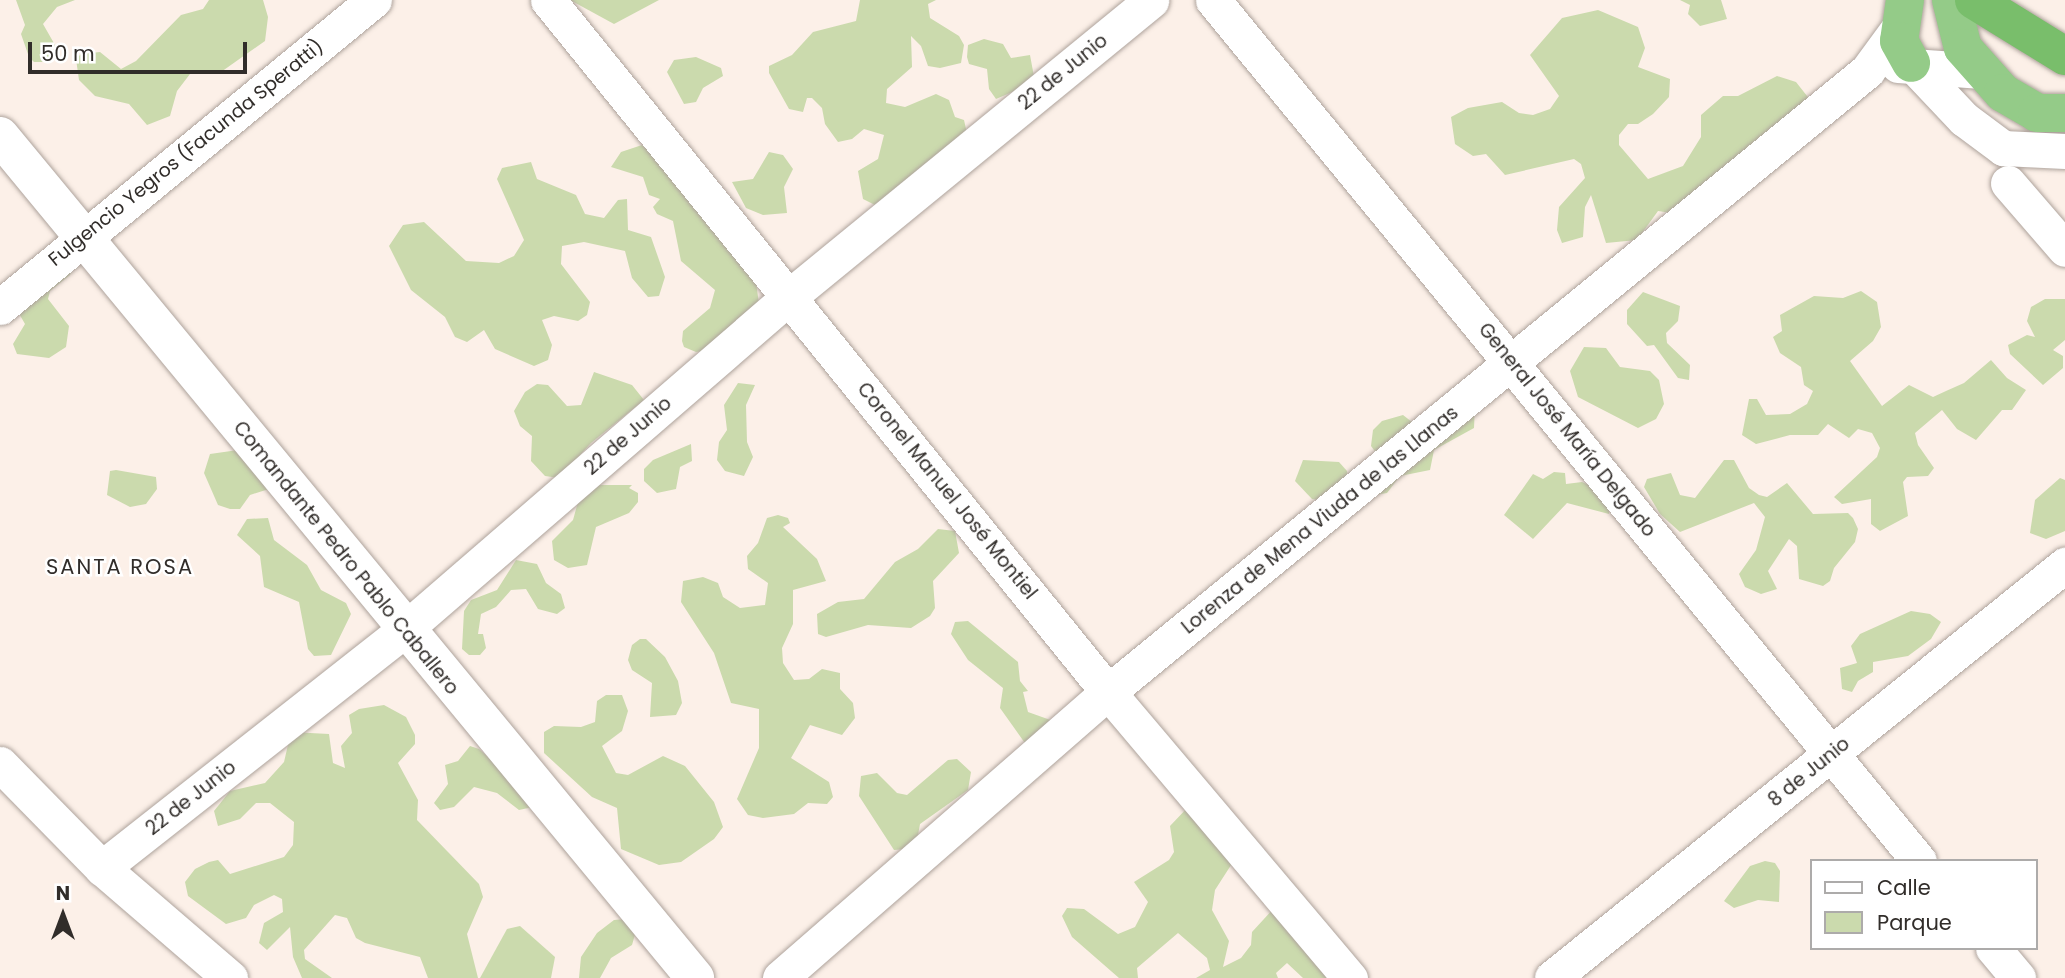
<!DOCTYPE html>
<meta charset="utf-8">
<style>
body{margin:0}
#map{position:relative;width:2065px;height:978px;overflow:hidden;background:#fcf0e8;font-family:Poppins,sans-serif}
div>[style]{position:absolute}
.green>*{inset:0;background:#cbdaad}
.roads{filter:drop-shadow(0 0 2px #aea39c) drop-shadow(0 0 2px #aea39c)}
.minor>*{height:35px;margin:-17.5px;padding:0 17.5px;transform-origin:17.5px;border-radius:17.5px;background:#fff}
.tertiary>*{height:38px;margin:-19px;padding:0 19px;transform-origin:19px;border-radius:19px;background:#fff}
.trunk>*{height:38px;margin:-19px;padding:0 19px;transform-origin:19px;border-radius:19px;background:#94cb88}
.motorway>*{height:38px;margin:-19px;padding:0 19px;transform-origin:19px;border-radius:19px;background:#79be6b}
span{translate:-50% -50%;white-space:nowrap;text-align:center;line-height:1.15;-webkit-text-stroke:5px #fff;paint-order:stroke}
.street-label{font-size:19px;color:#312d2a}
.neighbourhood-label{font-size:21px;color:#312d2a;letter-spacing:2px}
.legend{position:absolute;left:1810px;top:859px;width:228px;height:91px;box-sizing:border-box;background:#fff;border:2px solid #adabaa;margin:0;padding:9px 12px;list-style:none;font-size:21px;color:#312d2a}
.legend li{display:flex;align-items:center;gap:14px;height:35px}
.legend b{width:35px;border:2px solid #adabaa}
.north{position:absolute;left:28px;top:880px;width:70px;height:70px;-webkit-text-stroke:5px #fff;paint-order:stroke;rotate:0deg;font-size:19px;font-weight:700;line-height:28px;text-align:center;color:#312d2a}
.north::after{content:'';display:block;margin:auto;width:24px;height:32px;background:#312d2a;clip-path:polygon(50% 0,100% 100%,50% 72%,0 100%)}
.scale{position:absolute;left:28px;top:42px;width:219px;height:32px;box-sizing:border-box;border:4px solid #312d2a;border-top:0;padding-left:9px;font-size:21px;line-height:24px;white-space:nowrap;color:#312d2a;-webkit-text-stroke:5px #fff;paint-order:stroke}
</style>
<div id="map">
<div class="green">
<i style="clip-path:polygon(16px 0,75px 0,57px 7px,43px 24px,59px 52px,51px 62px,34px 62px,29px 57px,21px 34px,25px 25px)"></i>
<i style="clip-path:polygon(209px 0,263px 0,268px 17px,265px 41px,221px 72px,190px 74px,177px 91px,170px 116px,147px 125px,129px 104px,95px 96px,79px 80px,76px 59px,81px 54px,100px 52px,121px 69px,136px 61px,181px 15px,203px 9px)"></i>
<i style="clip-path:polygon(570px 0,659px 0,614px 24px)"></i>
<i style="clip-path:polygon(860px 0,936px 0,928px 4px,930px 18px,959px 36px,964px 45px,961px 63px,940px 68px,928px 66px,921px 46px,911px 36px,912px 67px,887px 89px,886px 103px,905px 107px,936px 94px,949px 100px,955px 117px,964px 120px,968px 138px,881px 208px,863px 199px,858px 171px,878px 159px,884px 135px,864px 129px,852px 139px,838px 142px,825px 124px,822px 108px,812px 98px,807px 98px,803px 112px,789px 109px,769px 73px,769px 66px,792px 55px,813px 32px,856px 21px)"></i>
<i style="clip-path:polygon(1680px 0,1721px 0,1727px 19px,1700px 26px,1688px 14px,1690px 5px)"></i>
<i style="clip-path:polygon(1598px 10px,1638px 27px,1645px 48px,1638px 67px,1670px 79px,1669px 97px,1653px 114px,1638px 124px,1628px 124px,1619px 135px,1619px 145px,1648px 179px,1683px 166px,1701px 137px,1701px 115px,1723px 96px,1738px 96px,1777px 76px,1796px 82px,1811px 101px,1671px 213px,1658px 211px,1637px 240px,1606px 243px,1591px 195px,1585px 207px,1583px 237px,1562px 243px,1557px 230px,1559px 207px,1585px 178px,1581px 164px,1574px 159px,1505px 175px,1486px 154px,1473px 156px,1455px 144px,1451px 117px,1468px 108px,1502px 102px,1519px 113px,1533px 115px,1550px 109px,1559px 96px,1530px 55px,1562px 18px)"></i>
<i style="clip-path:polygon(984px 39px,1003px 44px,1011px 58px,1030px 55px,1035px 82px,996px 99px,989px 89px,987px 69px,969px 64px,967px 57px,968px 45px)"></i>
<i style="clip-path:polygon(696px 57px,721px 68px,723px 76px,703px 88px,696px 102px,684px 104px,667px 72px,674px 60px)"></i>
<i style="clip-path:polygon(642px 145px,668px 169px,755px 275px,759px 304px,709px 350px,696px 352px,684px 347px,682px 341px,683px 331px,710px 308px,715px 290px,681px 261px,673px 221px,657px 214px,653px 207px,660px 199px,649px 195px,643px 177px,611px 167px,621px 152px)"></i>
<i style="clip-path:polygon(769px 152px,783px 155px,793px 169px,784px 187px,787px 213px,763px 215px,746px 208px,732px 182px,753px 179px)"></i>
<i style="clip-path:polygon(531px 162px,537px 179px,576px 195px,585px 214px,604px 218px,618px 200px,627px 199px,628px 230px,651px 237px,665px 277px,659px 296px,648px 297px,632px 278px,625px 251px,584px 242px,562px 246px,561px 264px,590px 302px,587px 315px,578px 321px,554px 316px,542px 320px,552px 345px,548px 360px,534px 366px,495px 349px,484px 330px,467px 342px,455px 337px,445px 317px,411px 290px,389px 246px,403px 225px,424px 222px,466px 261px,499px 263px,514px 256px,524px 240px,497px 179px,502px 168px)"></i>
<i style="clip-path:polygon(73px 268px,70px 275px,50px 291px,48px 299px,69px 326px,66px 347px,49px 358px,17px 354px,13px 344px,25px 324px,17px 310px)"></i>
<i style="clip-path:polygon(1861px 291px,1877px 302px,1881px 327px,1873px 341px,1850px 361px,1882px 406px,1909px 385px,1933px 397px,1946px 391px,1964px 383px,1991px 360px,2007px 378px,2026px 390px,2012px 410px,2002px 410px,1976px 440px,1957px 429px,1942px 410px,1915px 433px,1918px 445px,1934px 468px,1928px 476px,1907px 477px,1903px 482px,1908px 516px,1880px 531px,1871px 524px,1871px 499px,1842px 504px,1834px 497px,1877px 457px,1880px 448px,1872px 433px,1858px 429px,1849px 438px,1828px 424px,1818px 435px,1790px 435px,1756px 444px,1742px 435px,1749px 399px,1757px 399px,1766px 415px,1790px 414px,1807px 404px,1813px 391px,1804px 385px,1801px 367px,1780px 353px,1773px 337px,1782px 331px,1780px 315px,1814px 296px,1843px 298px)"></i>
<i style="clip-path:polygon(1643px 292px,1680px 306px,1678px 321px,1666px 333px,1667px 343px,1690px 365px,1689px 380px,1678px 378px,1654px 345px,1647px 346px,1627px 324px,1627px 310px)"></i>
<i style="clip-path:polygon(2045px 299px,2065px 299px,2065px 340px,2053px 350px,2063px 356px,2063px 368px,2043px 385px,2010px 354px,2008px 345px,2027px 335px,2035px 337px,2027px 321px,2031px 307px)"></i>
<i style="clip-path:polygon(1584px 347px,1606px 348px,1620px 367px,1650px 371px,1659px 380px,1664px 404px,1656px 419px,1638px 428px,1578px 397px,1570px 371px)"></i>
<i style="clip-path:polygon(594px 372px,632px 385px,644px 400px,591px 443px,559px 478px,545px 476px,531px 461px,532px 436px,520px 426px,514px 411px,525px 392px,537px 384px,548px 385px,567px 406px,581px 405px)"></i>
<i style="clip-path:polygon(738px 383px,755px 385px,746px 405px,747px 442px,753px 457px,744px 476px,725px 471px,717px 460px,719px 442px,727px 430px,724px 405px)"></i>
<i style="clip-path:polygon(1475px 404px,1474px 428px,1434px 450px,1430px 470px,1400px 476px,1387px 493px,1369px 496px,1380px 458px,1371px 446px,1373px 430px,1382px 421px,1403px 415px,1412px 422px)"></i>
<i style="clip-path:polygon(691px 444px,692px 461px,680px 467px,676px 489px,657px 493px,644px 481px,644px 469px,653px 460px)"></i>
<i style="clip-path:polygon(238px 450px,272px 488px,250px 495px,240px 509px,230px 509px,218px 505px,204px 473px,210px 454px)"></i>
<i style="clip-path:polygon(1303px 460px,1339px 462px,1347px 471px,1348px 481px,1319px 500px,1312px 499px,1295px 481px)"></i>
<i style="clip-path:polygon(1724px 460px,1734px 460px,1749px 488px,1759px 495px,1767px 497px,1787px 483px,1813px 514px,1848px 513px,1853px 518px,1858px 529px,1855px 542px,1834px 568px,1830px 581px,1823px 586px,1799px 579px,1797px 546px,1789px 539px,1768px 571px,1777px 589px,1761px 594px,1745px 587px,1739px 574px,1756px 550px,1765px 517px,1754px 503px,1680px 532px,1660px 514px,1644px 487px,1647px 479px,1671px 473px,1680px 495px,1695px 498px)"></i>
<i style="clip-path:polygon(116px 470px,156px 477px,157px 489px,146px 504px,130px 507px,107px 495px,110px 471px)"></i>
<i style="clip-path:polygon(1554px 472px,1565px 473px,1566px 484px,1582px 482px,1597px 489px,1609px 505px,1609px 514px,1567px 503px,1533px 539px,1504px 515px,1533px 474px,1543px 479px)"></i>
<i style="clip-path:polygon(2060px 478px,2065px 480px,2065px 531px,2046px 539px,2030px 533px,2035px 500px)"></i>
<i style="clip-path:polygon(596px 485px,632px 485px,629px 488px,638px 493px,638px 502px,629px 513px,596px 527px,587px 565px,568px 568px,554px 560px,552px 541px,573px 520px,578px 502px)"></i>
<i style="clip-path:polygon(778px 515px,788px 518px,790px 523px,783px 527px,817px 559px,826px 581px,793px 590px,793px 624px,782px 648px,783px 663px,794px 680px,809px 679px,822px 669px,840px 673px,840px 689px,853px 703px,855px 718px,842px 735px,810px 725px,791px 758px,829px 782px,833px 797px,827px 804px,808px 803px,794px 814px,763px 818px,748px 815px,737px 799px,759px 748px,759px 709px,731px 703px,714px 653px,681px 602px,683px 581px,703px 577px,718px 583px,723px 597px,740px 608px,765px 605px,768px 583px,748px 569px,747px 556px,758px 543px,767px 518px)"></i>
<i style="clip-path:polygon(268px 518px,274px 540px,307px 565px,321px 590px,346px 603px,351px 614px,331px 655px,314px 656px,308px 649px,299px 602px,264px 587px,260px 556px,237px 535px,247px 519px)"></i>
<i style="clip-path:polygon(938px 529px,955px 531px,959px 553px,933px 581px,935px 608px,930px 616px,911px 628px,868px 625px,826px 637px,818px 634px,817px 614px,838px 602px,864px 599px,895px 562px,918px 549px)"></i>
<i style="clip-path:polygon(516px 560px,537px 564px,546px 583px,561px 594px,565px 608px,557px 614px,538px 609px,526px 589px,511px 590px,496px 607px,481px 614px,478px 634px,483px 634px,486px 648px,480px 655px,469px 655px,462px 649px,464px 611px,471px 600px,497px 590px)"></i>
<i style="clip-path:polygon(1911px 611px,1930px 614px,1941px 622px,1931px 639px,1908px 656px,1873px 662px,1873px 672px,1858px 681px,1852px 692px,1842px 689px,1840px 668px,1857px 663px,1851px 646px,1860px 634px)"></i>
<i style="clip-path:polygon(968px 621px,1018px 662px,1020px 681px,1028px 691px,1023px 692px,1028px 712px,1056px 722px,1032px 753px,1000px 708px,1003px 688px,968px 660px,951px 634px,955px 622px)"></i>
<i style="clip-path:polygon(640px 639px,646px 639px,665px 657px,678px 681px,682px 703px,676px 715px,650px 717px,652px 683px,632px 670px,628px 660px,632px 645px)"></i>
<i style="clip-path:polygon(606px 695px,622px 695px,628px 711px,622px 731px,602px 746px,616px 773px,628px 775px,663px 756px,685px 766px,714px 802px,723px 827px,714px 839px,681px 862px,659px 865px,621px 849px,617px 808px,592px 797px,544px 753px,544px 732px,554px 726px,581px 727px,595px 722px,597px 701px)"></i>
<i style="clip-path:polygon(384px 705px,406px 717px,415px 735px,415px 744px,398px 763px,418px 800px,417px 820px,479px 884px,483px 897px,467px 934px,478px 978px,428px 978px,420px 957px,365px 943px,356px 938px,347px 918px,335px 915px,304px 950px,305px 959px,332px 978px,302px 978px,293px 957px,290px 927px,267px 950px,259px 943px,264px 923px,283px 912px,282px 899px,274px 895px,254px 905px,246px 918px,226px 924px,188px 896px,185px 882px,195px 869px,209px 862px,218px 860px,230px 874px,284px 857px,293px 845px,294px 822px,270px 803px,256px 803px,240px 819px,218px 826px,214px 811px,230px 791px,265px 783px,284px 762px,291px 732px,329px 734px,333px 763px,345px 768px,341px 746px,352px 733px,349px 715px,359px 709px)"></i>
<i style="clip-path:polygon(470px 746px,479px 749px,542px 805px,519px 810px,497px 793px,474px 787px,454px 807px,440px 810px,434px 803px,448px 784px,445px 765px,458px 761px)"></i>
<i style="clip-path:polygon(957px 759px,971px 772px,968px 790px,920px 824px,918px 835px,906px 849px,894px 850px,859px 796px,861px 776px,877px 773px,897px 793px,907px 795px,948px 760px)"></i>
<i style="clip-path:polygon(1189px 806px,1233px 862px,1215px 890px,1212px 910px,1229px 941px,1223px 967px,1241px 958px,1251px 945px,1252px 932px,1275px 907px,1332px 978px,1303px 978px,1287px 963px,1276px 973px,1278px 978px,1196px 978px,1210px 970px,1207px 958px,1178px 933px,1137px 968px,1138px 978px,1119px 978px,1072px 937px,1062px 916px,1067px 908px,1084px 909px,1118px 934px,1135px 927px,1148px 902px,1134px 882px,1169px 860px,1174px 852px,1170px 826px)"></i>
<i style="clip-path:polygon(1765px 861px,1775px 863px,1780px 871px,1779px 902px,1758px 900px,1734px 908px,1724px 901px,1750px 866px)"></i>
<i style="clip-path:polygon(626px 919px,636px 931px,632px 945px,611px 958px,600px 978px,579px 978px,581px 957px,597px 933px,614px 920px)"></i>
<i style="clip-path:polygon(520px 926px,555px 957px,551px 978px,480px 978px,507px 929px)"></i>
</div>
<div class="roads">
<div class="minor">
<i style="left:548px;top:0;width:890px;rotate:51.02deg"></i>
<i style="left:1108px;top:692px;width:375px;rotate:49.8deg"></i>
<i style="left:1213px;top:0;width:1113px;rotate:50.65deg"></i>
<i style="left:1911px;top:63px;width:77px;rotate:46.6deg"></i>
<i style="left:1964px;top:119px;width:49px;rotate:36.6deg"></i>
<i style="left:2003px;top:148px;width:62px;rotate:2.8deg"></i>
<i style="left:1898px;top:65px;width:84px;rotate:4.1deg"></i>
<i style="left:2008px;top:183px;width:87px;rotate:49.2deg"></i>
<i style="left:0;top:307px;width:484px;rotate:-39.4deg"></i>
<i style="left:0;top:764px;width:146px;rotate:45.6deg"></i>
<i style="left:102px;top:868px;width:169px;rotate:40.7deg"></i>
<i style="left:102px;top:868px;width:385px;rotate:-38.2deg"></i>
<i style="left:404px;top:630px;width:510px;rotate:-40.87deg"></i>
<i style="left:790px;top:296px;width:467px;rotate:-39.3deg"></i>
<i style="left:1993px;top:948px;width:39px;rotate:50deg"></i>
<i style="left:780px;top:978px;width:435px;rotate:-41.1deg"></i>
<i style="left:1108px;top:692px;width:981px;rotate:-39.29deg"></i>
<i style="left:1867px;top:71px;width:56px;rotate:-53.7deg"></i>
<i style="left:1552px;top:978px;width:659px;rotate:-38.84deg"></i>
</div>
<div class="tertiary">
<i style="left:0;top:136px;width:1092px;rotate:50.46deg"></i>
</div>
<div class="trunk">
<i style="left:1905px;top:0;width:41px;rotate:98.3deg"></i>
<i style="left:1899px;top:41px;width:25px;rotate:61deg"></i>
<i style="left:1951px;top:0;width:49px;rotate:76deg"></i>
<i style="left:1963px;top:48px;width:60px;rotate:48.4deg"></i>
<i style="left:2003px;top:93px;width:39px;rotate:30deg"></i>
<i style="left:2037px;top:113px;width:28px"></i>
</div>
<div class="motorway">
<i style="left:1974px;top:0;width:107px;rotate:31.6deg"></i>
</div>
</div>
<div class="street-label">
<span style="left:1063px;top:72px;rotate:-39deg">22 de Junio</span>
<span style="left:186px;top:153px;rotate:-39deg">Fulgencio Yegros (Facunda Speratti)</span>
<span style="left:1567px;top:430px;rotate:51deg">General José María Delgado</span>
<span style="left:628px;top:436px;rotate:-41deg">22 de Junio</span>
<span style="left:947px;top:491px;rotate:51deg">Coronel Manuel José Montiel</span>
<span style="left:1320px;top:520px;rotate:-39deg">Lorenza de Mena Viuda de las Llanas</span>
<span style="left:346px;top:558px;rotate:51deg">Comandante Pedro Pablo Caballero</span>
<span style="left:1809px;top:772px;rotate:-39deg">8 de Junio</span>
<span style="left:191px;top:798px;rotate:-38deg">22 de Junio</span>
</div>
<div class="neighbourhood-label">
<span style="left:120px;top:567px">SANTA ROSA</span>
</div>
<ul class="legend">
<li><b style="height:9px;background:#fff"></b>Calle</li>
<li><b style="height:19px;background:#cbdaad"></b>Parque</li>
</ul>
<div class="north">N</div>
<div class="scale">50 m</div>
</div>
